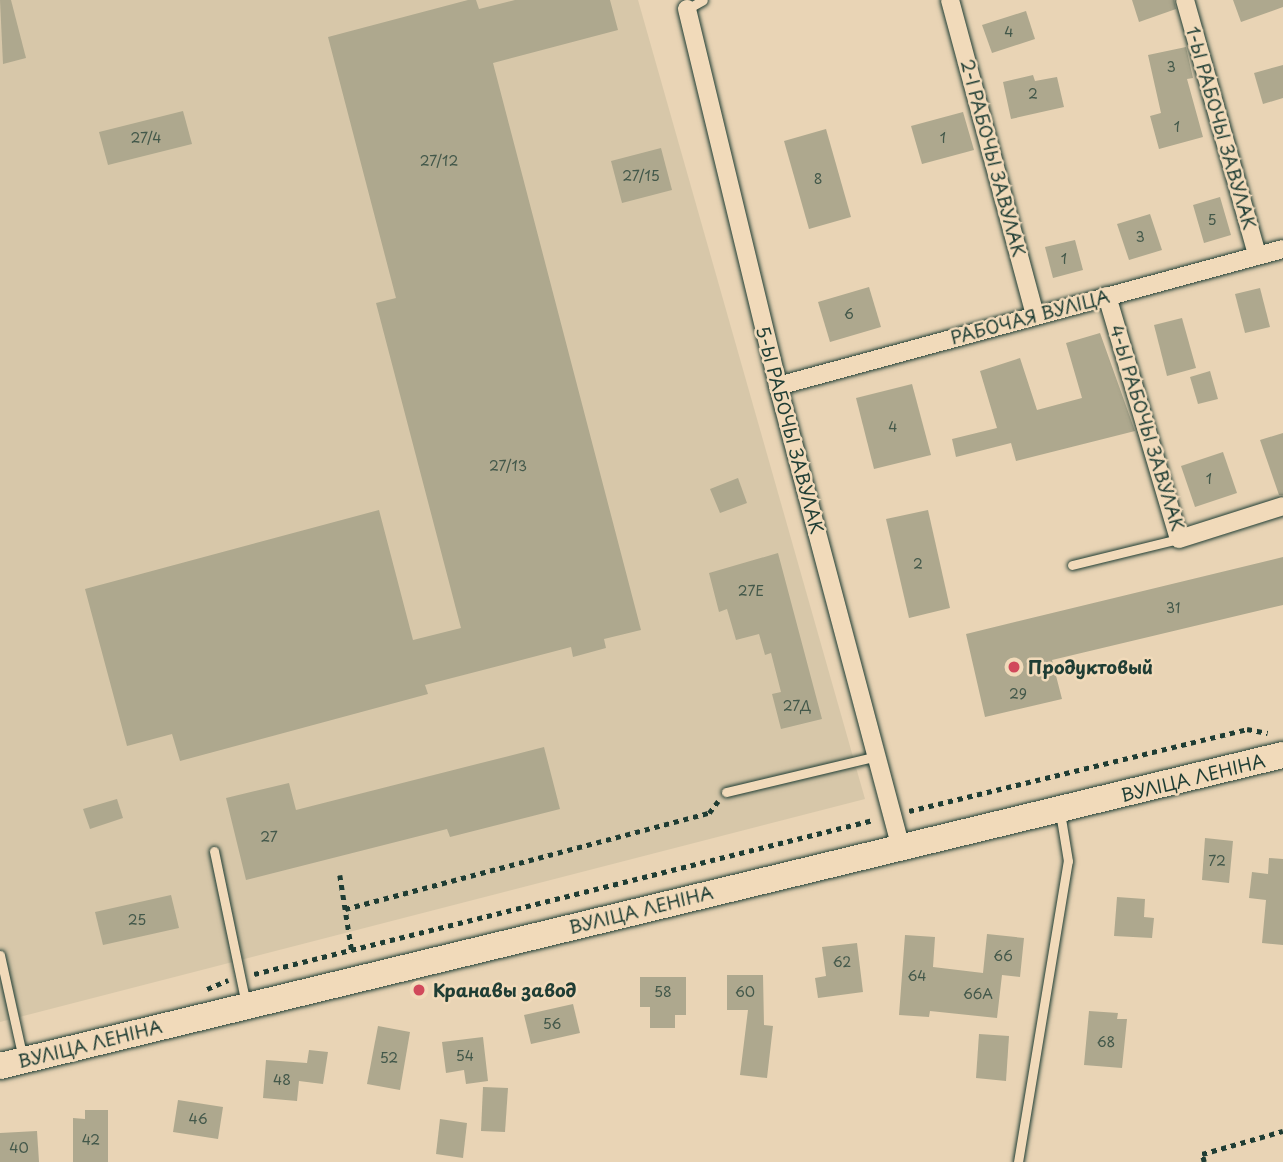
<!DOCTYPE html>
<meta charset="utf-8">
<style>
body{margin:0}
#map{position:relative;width:1283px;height:1162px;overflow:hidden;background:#e9d4b5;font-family:"Playpen Sans",sans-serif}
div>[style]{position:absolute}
.built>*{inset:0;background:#d7c7a9}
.building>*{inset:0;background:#aea88e}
.path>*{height:4.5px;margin-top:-2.25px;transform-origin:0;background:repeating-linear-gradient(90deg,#1f3d34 0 5px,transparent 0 10px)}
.roads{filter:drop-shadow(0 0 2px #1f3d34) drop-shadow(0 0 2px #1f3d34)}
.lane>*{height:9px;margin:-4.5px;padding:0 4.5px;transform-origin:4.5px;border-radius:4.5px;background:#f1daba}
.street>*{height:18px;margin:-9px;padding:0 9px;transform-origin:9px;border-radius:9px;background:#f1daba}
.secondary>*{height:26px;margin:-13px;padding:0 13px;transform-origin:13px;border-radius:13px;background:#f1daba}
.dots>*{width:19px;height:19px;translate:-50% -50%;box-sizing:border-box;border:4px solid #f1daba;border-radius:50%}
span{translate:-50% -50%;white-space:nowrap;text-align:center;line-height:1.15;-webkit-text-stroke:5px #f1daba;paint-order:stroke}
.number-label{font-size:14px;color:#43584a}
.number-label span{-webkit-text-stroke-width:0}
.street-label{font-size:18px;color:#1f3d34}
.poi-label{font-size:18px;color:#1f3d34;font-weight:700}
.left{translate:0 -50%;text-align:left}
</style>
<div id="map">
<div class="built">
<i style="clip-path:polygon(0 0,638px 0,865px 799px,0 1022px)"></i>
</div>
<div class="building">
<i style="clip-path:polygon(0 0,11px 0,26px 58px,3px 64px)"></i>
<i style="clip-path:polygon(468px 0,476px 0,479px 9px,515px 0,610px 0,618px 30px,493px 63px,641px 630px,604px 639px,606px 648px,573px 657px,571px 647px,425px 685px,428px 694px,180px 761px,172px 734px,127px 746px,85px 589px,379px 510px,413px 640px,461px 628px,376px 303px,396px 298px,328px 37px)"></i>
<i style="clip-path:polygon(1132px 0,1174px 0,1176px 9px,1139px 22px)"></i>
<i style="clip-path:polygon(1233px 0,1283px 0,1283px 7px,1241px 22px)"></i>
<i style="clip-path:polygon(1026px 11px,1035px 39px,992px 53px,982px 25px)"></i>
<i style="clip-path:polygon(1186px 47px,1193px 78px,1187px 79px,1203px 137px,1159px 149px,1150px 116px,1161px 113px,1148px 55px)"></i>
<i style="clip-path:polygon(1283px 65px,1283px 98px,1263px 104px,1254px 73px)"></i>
<i style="clip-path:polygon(1033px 75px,1035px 81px,1057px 77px,1064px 107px,1011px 119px,1003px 82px)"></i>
<i style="clip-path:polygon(183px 111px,192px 144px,108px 165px,99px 132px)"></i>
<i style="clip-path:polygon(963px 112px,974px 150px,922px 164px,911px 126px)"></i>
<i style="clip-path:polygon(826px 129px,851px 217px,809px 229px,784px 141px)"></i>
<i style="clip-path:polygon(661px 148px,672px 190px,622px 203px,611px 161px)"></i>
<i style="clip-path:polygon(1220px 197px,1231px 235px,1204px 243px,1193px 205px)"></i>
<i style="clip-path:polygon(1150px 214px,1162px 250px,1129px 260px,1117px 224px)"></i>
<i style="clip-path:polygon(1075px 240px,1083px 270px,1053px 278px,1045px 247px)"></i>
<i style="clip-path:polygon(869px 287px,881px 327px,830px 342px,818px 302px)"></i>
<i style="clip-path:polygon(1260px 288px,1270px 327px,1245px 333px,1235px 294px)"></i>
<i style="clip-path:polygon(1182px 318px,1196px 368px,1167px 376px,1154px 325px)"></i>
<i style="clip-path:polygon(1100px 333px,1135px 431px,1016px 461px,1011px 443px,956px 457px,952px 439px,997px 428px,980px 371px,1020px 358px,1037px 410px,1082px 398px,1066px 343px)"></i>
<i style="clip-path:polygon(1210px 371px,1218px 399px,1198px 404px,1190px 377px)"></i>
<i style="clip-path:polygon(912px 384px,931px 455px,874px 469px,856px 398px)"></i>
<i style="clip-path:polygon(1283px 433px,1283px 495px,1279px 495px,1260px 440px)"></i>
<i style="clip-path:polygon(1223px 452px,1237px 493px,1195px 507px,1181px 466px)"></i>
<i style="clip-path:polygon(738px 478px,747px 503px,720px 513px,710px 489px)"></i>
<i style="clip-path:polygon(928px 510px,950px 608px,909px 618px,886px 519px)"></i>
<i style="clip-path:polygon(778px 553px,822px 719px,781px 729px,772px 694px,781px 692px,771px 653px,765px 655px,759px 634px,736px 640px,727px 609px,719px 612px,709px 573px)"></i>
<i style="clip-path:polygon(1283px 557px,1283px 605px,1052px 660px,1062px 699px,985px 717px,966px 634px)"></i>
<i style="clip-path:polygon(544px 747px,560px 809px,450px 837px,447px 829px,246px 880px,226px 798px,289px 783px,296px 810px)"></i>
<i style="clip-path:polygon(117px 799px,123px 818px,90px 829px,83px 809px)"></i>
<i style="clip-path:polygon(1205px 838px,1233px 841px,1229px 883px,1202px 880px)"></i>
<i style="clip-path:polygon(1269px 858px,1283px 859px,1283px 945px,1262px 943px,1266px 900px,1249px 898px,1252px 872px,1268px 874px)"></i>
<i style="clip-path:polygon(171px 895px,179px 928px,103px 945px,95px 912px)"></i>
<i style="clip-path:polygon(1117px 897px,1145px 899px,1144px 917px,1154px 918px,1152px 938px,1114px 936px)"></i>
<i style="clip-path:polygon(987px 934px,1024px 938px,1020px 977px,1002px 975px,997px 1018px,930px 1011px,929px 1017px,899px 1015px,905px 935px,935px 937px,933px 967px,983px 973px)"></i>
<i style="clip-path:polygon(857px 943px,863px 992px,818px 998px,815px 978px,826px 976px,822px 947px)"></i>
<i style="clip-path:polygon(727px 975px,763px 975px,764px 1025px,773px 1026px,767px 1078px,740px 1075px,748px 1010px,727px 1010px)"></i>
<i style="clip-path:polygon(640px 977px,686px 977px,686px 1015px,675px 1015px,675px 1028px,650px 1028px,650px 1007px,640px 1007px)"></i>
<i style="clip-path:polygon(573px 1004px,580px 1033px,531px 1044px,524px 1015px)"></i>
<i style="clip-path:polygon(1089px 1011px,1118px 1013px,1117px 1019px,1127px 1019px,1122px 1068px,1084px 1065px)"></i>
<i style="clip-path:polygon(378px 1026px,410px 1032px,400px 1090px,367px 1084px)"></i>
<i style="clip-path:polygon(979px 1034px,1009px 1036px,1006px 1081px,976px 1078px)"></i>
<i style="clip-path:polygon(483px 1037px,488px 1081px,466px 1084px,464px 1070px,446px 1073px,442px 1042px)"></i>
<i style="clip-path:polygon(309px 1050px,328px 1052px,323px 1084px,299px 1081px,297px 1101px,263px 1098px,266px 1060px,307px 1063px)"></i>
<i style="clip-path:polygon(483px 1087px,508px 1088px,505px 1132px,481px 1131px)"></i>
<i style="clip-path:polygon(178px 1100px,223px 1107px,218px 1139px,173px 1132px)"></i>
<i style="clip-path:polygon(85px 1110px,108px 1110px,108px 1162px,73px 1162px,73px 1118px,85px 1119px)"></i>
<i style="clip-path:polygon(440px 1119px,467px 1123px,463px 1158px,436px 1154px)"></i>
<i style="clip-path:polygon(37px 1131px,39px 1162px,0 1162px,0 1133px)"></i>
</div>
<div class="path">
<i style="left:909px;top:811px;width:348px;rotate:-13.6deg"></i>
<i style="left:1247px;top:729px;width:21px;rotate:11deg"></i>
<i style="left:340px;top:875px;width:78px;rotate:81.1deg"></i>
<i style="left:345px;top:909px;width:376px;rotate:-14.8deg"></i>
<i style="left:709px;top:813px;width:15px;rotate:-53deg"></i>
<i style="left:254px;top:974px;width:638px;rotate:-13.97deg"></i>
<i style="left:207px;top:989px;width:23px;rotate:-23deg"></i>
<i style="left:1204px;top:1162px;width:8px;rotate:-104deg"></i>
<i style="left:1202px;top:1154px;width:84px;rotate:-15.9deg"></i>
</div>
<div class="roads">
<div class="lane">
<i style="left:687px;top:9px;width:18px;rotate:-29deg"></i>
<i style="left:1072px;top:565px;width:110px;rotate:-13.7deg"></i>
<i style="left:726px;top:792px;width:155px;rotate:-13.4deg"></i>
<i style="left:214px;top:851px;width:156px;rotate:78.2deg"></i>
<i style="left:0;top:955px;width:107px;rotate:77.5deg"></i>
<i style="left:1018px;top:1162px;width:305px;rotate:-80.6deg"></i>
<i style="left:1068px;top:861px;width:50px;rotate:-99.3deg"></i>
</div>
<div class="street">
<i style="left:950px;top:0;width:327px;rotate:74.9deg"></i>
<i style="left:1185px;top:0;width:265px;rotate:74.2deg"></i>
<i style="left:687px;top:9px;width:388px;rotate:76.4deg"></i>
<i style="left:778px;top:386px;width:478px;rotate:75.1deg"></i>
<i style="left:1107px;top:296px;width:253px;rotate:73.5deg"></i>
<i style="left:1179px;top:539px;width:109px;rotate:-17.6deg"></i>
<i style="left:778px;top:386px;width:523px;rotate:-15.18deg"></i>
</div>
<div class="secondary">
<i style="left:0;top:1066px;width:1320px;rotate:-13.63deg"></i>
</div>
</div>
<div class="dots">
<i style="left:1014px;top:667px;background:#d1495b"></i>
<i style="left:419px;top:990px;background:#d1495b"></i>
</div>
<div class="number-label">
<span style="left:1009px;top:32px">4</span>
<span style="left:1171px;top:67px">3</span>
<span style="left:1033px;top:94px">2</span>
<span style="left:1177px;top:127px">1</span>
<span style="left:146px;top:138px">27/4</span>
<span style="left:943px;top:138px">1</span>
<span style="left:439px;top:161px">27/12</span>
<span style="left:641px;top:176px">27/15</span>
<span style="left:818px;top:179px">8</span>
<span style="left:1212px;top:220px">5</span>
<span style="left:1140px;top:237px">3</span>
<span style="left:1064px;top:259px">1</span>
<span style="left:849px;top:314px">6</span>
<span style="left:893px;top:427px">4</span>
<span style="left:508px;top:466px">27/13</span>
<span style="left:1209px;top:479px">1</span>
<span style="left:918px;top:564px">2</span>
<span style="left:751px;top:591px">27Е</span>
<span style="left:1173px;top:608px">31</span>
<span style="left:1018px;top:694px">29</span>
<span style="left:797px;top:706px">27Д</span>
<span style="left:269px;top:837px">27</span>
<span style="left:1217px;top:861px">72</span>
<span style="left:137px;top:920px">25</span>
<span style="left:1003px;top:956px">66</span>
<span style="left:842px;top:962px">62</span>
<span style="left:917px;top:976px">64</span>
<span style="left:663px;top:992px">58</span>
<span style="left:745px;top:992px">60</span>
<span style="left:978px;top:994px">66А</span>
<span style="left:552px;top:1024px">56</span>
<span style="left:1106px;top:1042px">68</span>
<span style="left:465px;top:1056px">54</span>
<span style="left:389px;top:1058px">52</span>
<span style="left:282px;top:1080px">48</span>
<span style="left:198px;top:1119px">46</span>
<span style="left:91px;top:1140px">42</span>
<span style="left:19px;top:1148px">40</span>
</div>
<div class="street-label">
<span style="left:1221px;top:128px;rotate:74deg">1-Ы РАБОЧЫ ЗАВУЛАК</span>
<span style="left:993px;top:158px;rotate:75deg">2-І РАБОЧЫ ЗАВУЛАК</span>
<span style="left:1030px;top:317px;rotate:-15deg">РАБОЧАЯ ВУЛІЦА</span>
<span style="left:1147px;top:428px;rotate:73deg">4-Ы РАБОЧЫ ЗАВУЛАК</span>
<span style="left:790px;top:430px;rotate:75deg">5-Ы РАБОЧЫ ЗАВУЛАК</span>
<span style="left:1193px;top:778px;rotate:-14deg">ВУЛІЦА ЛЕНІНА</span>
<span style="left:641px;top:910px;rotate:-14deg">ВУЛІЦА ЛЕНІНА</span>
<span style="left:90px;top:1044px;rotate:-14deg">ВУЛІЦА ЛЕНІНА</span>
</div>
<div class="poi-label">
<span class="left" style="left:1028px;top:667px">Продуктовый</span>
<span class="left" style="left:433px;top:990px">Кранавы завод</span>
</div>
</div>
